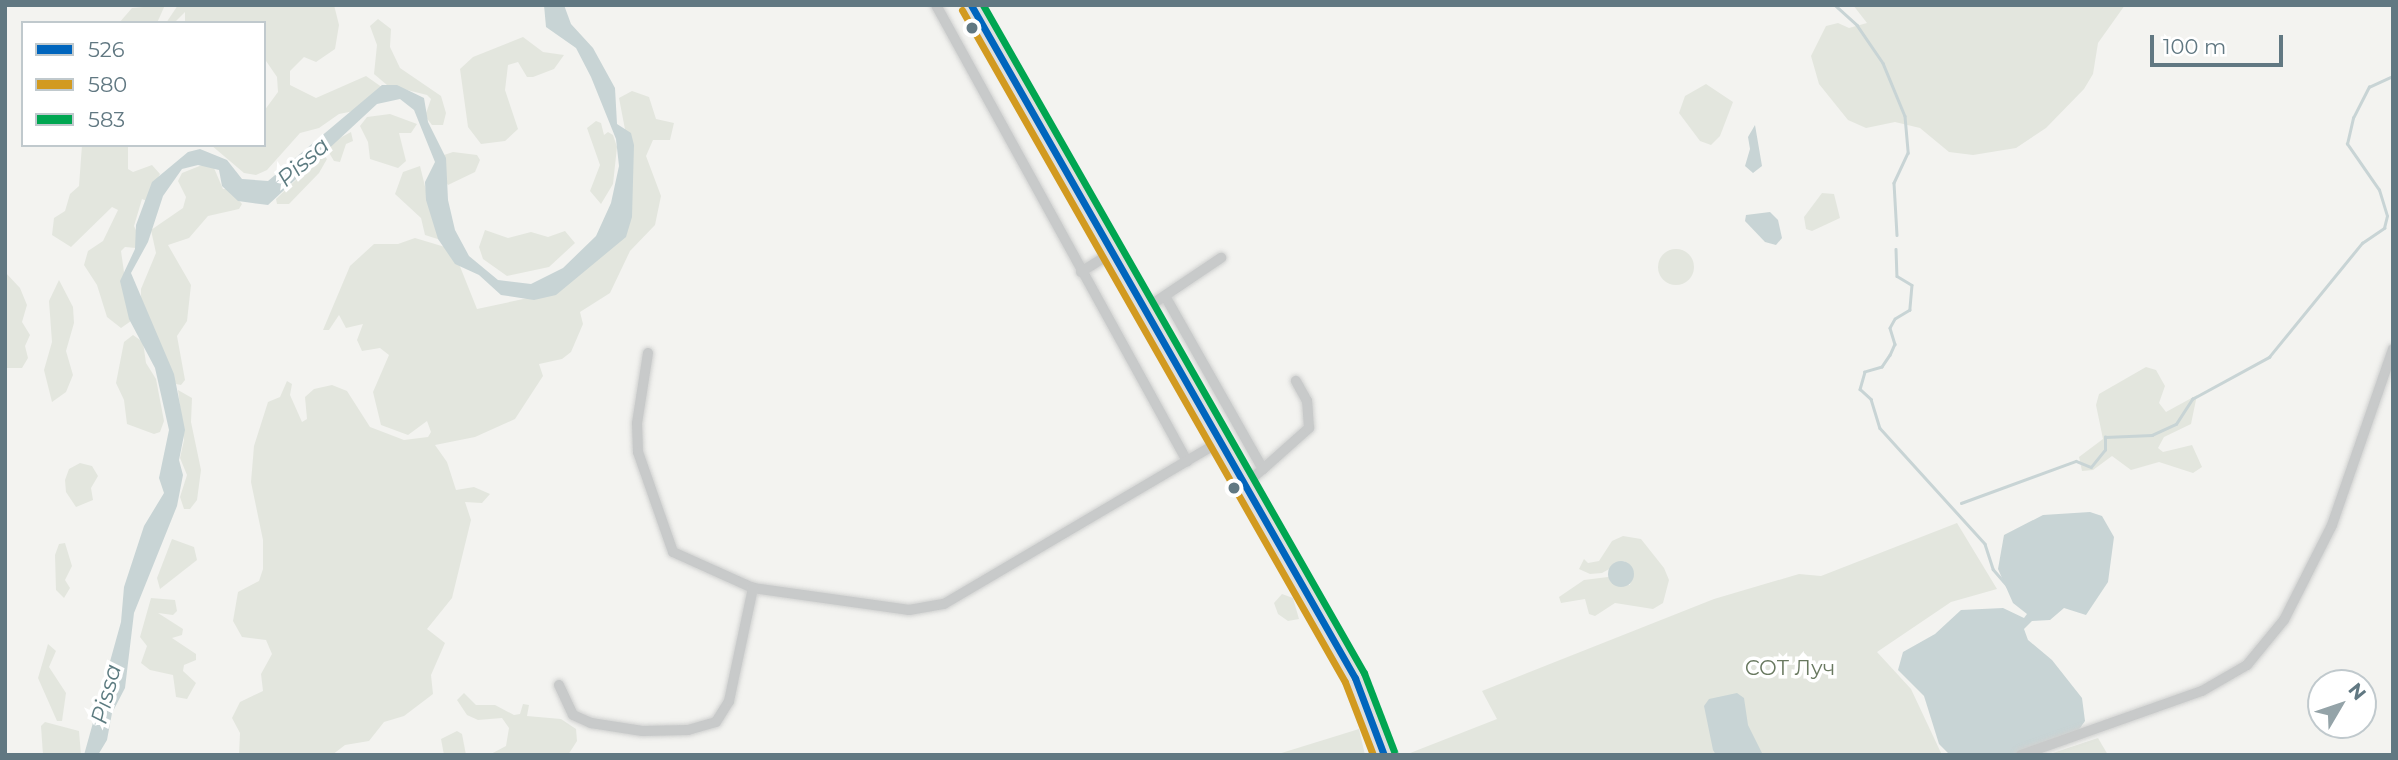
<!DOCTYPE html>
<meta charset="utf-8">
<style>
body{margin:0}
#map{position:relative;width:2398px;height:760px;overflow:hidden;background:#f3f3f0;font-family:Montserrat,sans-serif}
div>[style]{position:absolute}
.green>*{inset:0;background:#e3e6de}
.round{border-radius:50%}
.water>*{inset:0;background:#c8d4d5}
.stream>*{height:2.5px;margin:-1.25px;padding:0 1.25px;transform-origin:1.25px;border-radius:1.25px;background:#c8d4d5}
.roads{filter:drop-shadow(0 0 2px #d0d1d0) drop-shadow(0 0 2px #d0d1d0)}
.street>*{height:10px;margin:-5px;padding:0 5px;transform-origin:5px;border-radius:5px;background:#c8caca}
.primary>*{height:16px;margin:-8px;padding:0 8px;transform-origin:8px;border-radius:8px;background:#dedfde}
.bus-1>*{height:7px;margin:-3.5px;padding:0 3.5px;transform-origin:3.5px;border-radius:3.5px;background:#0065bd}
.bus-2>*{height:7px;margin:-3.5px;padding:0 3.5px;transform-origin:3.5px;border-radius:3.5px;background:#d29a20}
.bus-3>*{height:7px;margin:-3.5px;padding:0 3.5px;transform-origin:3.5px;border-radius:3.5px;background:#00a651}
.dots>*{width:19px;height:19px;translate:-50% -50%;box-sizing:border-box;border:4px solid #fff;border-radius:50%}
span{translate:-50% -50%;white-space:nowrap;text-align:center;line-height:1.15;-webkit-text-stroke:7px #fff;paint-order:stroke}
.park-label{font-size:21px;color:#697960}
.water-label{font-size:23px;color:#5c7b80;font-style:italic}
.frame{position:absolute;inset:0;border:7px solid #617882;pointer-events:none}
.legend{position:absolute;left:21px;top:21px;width:245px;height:126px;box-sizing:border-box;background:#fff;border:2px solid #c0c9cd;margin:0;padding:9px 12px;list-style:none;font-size:21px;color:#617882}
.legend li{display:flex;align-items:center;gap:14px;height:35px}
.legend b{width:35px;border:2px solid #c0c9cd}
.north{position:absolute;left:2307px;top:669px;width:70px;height:70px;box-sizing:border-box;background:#fff;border:2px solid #c0c9cd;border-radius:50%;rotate:51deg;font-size:19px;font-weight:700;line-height:28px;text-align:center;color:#617882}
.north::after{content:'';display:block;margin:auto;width:24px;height:32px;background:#94a3a8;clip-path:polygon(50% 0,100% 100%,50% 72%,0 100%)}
.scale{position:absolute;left:2150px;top:35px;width:133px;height:32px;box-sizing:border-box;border:4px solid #617882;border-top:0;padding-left:9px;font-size:21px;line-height:24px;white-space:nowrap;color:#617882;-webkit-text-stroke:5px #fff;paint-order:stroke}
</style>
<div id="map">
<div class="green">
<i style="clip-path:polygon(165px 5px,157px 23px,119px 23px,132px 8px)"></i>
<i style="clip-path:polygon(178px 5px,334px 5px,339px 25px,335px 49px,316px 62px,304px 57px,290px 71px,290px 85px,316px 98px,366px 76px,386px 90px,359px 110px,339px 114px,319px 128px,300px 133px,267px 170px,256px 175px,244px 173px,211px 145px,264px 145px,264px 111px,278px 92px,277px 77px,264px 58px,264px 23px,185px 23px,185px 12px,174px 23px,166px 23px)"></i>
<i style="clip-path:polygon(1853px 5px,2125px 5px,2098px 43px,2093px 74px,2084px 89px,2046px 128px,2016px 148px,1973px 155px,1949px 152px,1920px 128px,1895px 122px,1866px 128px,1848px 120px,1819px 84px,1811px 56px,1826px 26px,1838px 23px,1849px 28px,1867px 23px)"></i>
<i style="clip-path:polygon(378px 19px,391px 29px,390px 47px,400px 68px,441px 96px,446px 113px,443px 125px,432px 125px,425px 116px,431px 99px,427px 95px,387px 85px,374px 74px,377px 45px,370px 26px)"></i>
<i style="clip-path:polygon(523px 37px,543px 52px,564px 55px,554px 69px,533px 77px,527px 77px,518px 62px,508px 65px,505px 90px,518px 129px,505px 141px,481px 144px,468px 127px,460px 69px,473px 57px)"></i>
<i style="clip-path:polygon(1706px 84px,1733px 102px,1720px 136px,1711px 145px,1700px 141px,1679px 113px,1685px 96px)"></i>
<i style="clip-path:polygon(632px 91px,649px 97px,656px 119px,674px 123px,670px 140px,653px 140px,646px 156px,661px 196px,655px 225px,630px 251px,610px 293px,580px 312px,583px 324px,571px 352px,562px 359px,539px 364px,543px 376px,515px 419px,475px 437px,435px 445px,447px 462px,456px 490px,474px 487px,490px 494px,482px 503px,465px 502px,471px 520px,452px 598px,427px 629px,445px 643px,431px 675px,433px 694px,404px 716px,384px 722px,369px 741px,345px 745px,332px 755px,239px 755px,240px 733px,232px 718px,240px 702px,263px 691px,261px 674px,272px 654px,266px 640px,242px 637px,233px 621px,238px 592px,259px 581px,263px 569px,263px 540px,251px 482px,254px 446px,268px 402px,280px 397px,287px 381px,292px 384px,290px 395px,302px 422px,307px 419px,305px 397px,314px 389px,332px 385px,347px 391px,370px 427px,404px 440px,428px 437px,431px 432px,427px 421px,408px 435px,381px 425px,373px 392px,389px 355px,380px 348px,362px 351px,357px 340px,363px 324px,346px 328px,339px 315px,329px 330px,323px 330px,350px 266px,374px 244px,398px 244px,415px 238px,445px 247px,459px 264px,477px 309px,528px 298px,588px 254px,632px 166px,619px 98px)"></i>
<i style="clip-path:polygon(390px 114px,417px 124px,411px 133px,399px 133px,406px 161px,398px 168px,370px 159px,368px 142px,360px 126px,367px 117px)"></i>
<i style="clip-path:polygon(596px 121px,601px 123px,604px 135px,608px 132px,613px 135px,617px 147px,613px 184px,601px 204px,590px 191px,600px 165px,587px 128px)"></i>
<i style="clip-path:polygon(351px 132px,353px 141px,346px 144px,340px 162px,334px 161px,325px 146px)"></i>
<i style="clip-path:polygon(82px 145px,128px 145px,128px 169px,133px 172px,152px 165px,160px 174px,147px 201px,142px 199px,134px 226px,139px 237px,136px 248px,125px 247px,121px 251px,131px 321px,121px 328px,107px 317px,97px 285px,84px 265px,88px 251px,103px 241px,118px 210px,112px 207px,71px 247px,52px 235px,54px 218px,65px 211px,70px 194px,79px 186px)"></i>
<i style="clip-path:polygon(453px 152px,477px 155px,480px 160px,475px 172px,448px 185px,435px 166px,441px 156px)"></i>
<i style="clip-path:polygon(323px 154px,327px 159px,319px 173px,289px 204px,277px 204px,276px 199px)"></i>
<i style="clip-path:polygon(202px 165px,214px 168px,223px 189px,229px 189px,242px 204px,239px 209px,208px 216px,189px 238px,168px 245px,191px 285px,187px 321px,177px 336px,185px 380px,181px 385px,176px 384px,141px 300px,141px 289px,156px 253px,151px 230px,183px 208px,186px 197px,178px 181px,182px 173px)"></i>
<i style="clip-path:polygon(420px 166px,435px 227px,444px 241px,425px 235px,421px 218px,395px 194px,403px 172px)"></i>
<i style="clip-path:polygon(1822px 193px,1834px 194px,1840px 218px,1812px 231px,1806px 229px,1804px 217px)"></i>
<i style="clip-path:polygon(485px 230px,508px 238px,531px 232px,548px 237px,565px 231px,575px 243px,549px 267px,507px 276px,483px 259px,479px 247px)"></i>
<i class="round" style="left:1658px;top:249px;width:36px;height:36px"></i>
<i style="clip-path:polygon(5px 272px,20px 288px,27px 305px,22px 322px,30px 335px,25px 346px,28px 358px,22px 368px,5px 368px)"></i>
<i style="clip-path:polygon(59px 280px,73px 307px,74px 323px,66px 351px,73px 375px,66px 392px,52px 402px,44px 370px,52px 342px,49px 301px)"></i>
<i style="clip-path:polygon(133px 335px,143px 342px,146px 363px,156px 379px,164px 421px,160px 432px,154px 434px,127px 424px,124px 400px,116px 383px,124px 342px)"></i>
<i style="clip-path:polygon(2146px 367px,2156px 370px,2165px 386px,2159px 403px,2166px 412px,2197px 395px,2191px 424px,2164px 437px,2158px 448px,2163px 452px,2192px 445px,2202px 467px,2193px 473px,2159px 462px,2131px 470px,2112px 456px,2093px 470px,2082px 471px,2079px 457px,2103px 439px,2096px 405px,2099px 394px)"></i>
<i style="clip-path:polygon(178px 390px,192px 398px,191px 422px,201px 470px,197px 500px,190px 509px,184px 509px,180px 497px,187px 475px,180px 458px,184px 440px)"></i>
<i style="clip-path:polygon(80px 463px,92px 466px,98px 476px,91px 488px,93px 500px,76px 507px,66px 492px,65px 480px,69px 469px)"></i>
<i style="clip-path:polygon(1957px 523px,1997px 589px,1951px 602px,1877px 652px,1911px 689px,1942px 755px,1405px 755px,1497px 719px,1482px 691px,1714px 599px,1799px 574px,1821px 576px)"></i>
<i style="clip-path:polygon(1623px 536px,1641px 539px,1664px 568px,1669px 580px,1663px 603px,1653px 609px,1615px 603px,1595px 616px,1589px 614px,1585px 599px,1561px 603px,1559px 597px,1584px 580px,1608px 577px,1630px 585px,1632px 569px,1624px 561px,1602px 573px,1590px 574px,1579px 569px,1584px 559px,1588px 563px,1599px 561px,1612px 541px)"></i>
<i style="clip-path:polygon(172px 539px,194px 547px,197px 560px,160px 589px,157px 578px)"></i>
<i style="clip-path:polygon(65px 543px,72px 566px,65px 580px,70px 588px,64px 598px,56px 590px,55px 555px,59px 544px)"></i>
<i style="clip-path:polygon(1282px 594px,1293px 598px,1299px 619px,1288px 621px,1278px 614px,1274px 603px)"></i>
<i style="clip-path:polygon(151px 598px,175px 600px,177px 611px,173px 615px,158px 613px,183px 629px,182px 635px,172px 638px,196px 654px,196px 660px,184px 665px,183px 671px,196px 683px,187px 699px,176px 697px,173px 675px,150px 670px,141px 663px,147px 646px,140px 637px)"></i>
<i style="clip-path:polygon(48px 644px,56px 651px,49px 667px,66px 693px,62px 721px,57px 721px,38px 678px)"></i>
<i style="clip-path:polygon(464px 693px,476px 705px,495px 705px,514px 715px,520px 714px,523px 704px,529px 705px,527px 716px,561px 719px,576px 729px,577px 741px,568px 755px,489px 755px,506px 746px,509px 728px,502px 718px,478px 720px,467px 715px,457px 700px)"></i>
<i style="clip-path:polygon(45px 722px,79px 731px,81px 755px,43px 755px,41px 726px)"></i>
<i style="clip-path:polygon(1359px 729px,1365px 755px,1275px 755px)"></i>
<i style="clip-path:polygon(457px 731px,462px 734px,466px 755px,444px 755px,441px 739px)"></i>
<i style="clip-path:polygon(2098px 738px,2108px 755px,2047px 755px)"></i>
</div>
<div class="water">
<i style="clip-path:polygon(544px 5px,564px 5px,571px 24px,593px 48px,615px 88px,617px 124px,631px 133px,634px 145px,632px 217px,626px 237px,556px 295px,534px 300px,501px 295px,479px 275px,455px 264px,438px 239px,426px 200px,425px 182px,435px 162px,414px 110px,400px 99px,377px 104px,268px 205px,238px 201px,222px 186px,219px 170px,198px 165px,182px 169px,163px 196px,148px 242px,131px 273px,174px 374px,185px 430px,179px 460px,183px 475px,177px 506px,134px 613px,125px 688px,112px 713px,107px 740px,98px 755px,84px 755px,121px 622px,124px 587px,144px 526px,164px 493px,159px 478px,169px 430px,155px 368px,129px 319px,120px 281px,135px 249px,136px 225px,152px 182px,188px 152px,200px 149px,227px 160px,242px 179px,268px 181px,382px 85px,397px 85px,424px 98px,428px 122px,446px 158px,448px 200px,455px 230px,469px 256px,498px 280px,531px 284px,563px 268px,596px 236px,611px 203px,619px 166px,616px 139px,591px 77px,576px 48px,546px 27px)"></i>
<i style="clip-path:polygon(1755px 125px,1762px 166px,1753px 173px,1745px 166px,1750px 149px,1748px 137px)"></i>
<i style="clip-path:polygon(1770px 212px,1778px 220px,1782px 238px,1776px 245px,1765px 242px,1745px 221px,1746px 215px)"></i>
<i style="clip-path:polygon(2090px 512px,2102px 516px,2114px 537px,2108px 582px,2086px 615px,2064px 608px,2050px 620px,2032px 621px,2024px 629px,2028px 640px,2052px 660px,2082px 698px,2085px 721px,2078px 731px,2014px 755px,1950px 755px,1939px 744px,1924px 696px,1898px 670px,1903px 652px,1935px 634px,1961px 610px,2003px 608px,2024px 618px,2027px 614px,2013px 603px,1998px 569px,2004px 535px,2043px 515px)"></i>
<i class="round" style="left:1608px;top:561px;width:26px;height:26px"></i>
<i style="clip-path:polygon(1737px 693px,1744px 698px,1748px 725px,1763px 755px,1716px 755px,1713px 750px,1704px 706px,1709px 699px)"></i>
</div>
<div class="stream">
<i style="left:1835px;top:5px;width:30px;rotate:42deg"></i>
<i style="left:1857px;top:25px;width:46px;rotate:55.6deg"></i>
<i style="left:1883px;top:63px;width:57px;rotate:67.5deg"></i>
<i style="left:1905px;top:116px;width:37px;rotate:85deg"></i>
<i style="left:1908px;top:153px;width:33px;rotate:115deg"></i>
<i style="left:1894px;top:183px;width:52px;rotate:86.7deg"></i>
<i style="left:1896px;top:249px;width:27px;rotate:88deg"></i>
<i style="left:1897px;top:276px;width:17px;rotate:31deg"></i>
<i style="left:1912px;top:285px;width:25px;rotate:95deg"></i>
<i style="left:1910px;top:310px;width:17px;rotate:149deg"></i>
<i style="left:1895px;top:319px;width:10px;rotate:119deg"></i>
<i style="left:1890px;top:328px;width:17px;rotate:73deg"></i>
<i style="left:1895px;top:344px;width:12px;rotate:114deg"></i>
<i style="left:1890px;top:355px;width:14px;rotate:124deg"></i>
<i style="left:1882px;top:367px;width:18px;rotate:164deg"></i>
<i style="left:1865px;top:372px;width:18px;rotate:106deg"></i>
<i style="left:1860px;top:389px;width:15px;rotate:42deg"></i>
<i style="left:1871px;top:399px;width:30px;rotate:73deg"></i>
<i style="left:1880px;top:428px;width:156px;rotate:47.8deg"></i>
<i style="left:1985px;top:544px;width:26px;rotate:72deg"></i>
<i style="left:1993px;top:569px;width:23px;rotate:49deg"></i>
<i style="left:1961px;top:503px;width:122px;rotate:-20.1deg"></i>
<i style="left:2076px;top:461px;width:16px;rotate:22deg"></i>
<i style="left:2091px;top:467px;width:22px;rotate:-51deg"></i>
<i style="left:2105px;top:450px;width:13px;rotate:-90deg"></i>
<i style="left:2105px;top:437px;width:47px;rotate:-2.4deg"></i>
<i style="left:2152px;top:435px;width:26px;rotate:-25deg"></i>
<i style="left:2176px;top:424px;width:30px;rotate:-57deg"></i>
<i style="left:2192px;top:399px;width:88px;rotate:-28.6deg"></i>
<i style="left:2269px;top:357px;width:147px;rotate:-50.8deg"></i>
<i style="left:2362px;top:243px;width:27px;rotate:-34deg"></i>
<i style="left:2384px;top:228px;width:12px;rotate:-76deg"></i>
<i style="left:2387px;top:216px;width:27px;rotate:-107deg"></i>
<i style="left:2379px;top:190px;width:56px;rotate:-124.8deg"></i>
<i style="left:2347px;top:144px;width:27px;rotate:-77deg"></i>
<i style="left:2353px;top:118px;width:35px;rotate:-63deg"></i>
<i style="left:2369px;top:87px;width:26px;rotate:-25deg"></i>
</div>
<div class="roads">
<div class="street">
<i style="left:936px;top:5px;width:521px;rotate:61.17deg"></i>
<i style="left:1081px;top:272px;width:38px;rotate:-32deg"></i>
<i style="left:1165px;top:296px;width:199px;rotate:60.5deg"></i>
<i style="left:1263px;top:469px;width:23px;rotate:140deg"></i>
<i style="left:1145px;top:309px;width:92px;rotate:-33.9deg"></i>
<i style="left:648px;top:353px;width:71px;rotate:98.9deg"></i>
<i style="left:637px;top:423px;width:29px;rotate:88deg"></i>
<i style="left:638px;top:452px;width:106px;rotate:70.7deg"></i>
<i style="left:673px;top:552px;width:88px;rotate:24.2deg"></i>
<i style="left:753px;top:588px;width:158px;rotate:8deg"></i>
<i style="left:909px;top:610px;width:36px;rotate:-10deg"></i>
<i style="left:944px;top:604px;width:321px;rotate:-30.5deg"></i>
<i style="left:1263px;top:469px;width:62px;rotate:-41.7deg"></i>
<i style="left:1309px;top:428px;width:27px;rotate:-94deg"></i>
<i style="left:1307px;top:401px;width:23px;rotate:-119deg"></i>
<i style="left:559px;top:685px;width:33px;rotate:65deg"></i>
<i style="left:573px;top:715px;width:20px;rotate:24deg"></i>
<i style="left:591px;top:723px;width:52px;rotate:8.9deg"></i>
<i style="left:642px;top:731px;width:46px;rotate:-1.2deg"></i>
<i style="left:688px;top:730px;width:29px;rotate:-16deg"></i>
<i style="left:716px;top:722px;width:25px;rotate:-58deg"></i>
<i style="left:729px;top:701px;width:116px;rotate:-78deg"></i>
<i style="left:2021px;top:755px;width:192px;rotate:-19.5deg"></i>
<i style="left:2202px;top:691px;width:52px;rotate:-30deg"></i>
<i style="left:2247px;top:665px;width:58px;rotate:-50.6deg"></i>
<i style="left:2284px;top:620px;width:106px;rotate:-63.2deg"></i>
<i style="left:2332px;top:525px;width:186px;rotate:-70.9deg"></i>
</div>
<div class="primary">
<i style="left:971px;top:5px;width:775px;rotate:60.29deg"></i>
<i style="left:1355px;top:678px;width:82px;rotate:69.4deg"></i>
</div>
</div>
<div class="bus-1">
<i style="left:971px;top:5px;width:775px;rotate:60.29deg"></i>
<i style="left:1355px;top:678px;width:82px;rotate:69.4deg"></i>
</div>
<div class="bus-2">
<i style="left:962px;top:10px;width:773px;rotate:60.32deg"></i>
<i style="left:1345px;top:682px;width:78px;rotate:69deg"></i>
</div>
<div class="bus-3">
<i style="left:983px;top:5px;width:769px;rotate:60.3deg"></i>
<i style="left:1364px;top:673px;width:84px;rotate:69deg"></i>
</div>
<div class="dots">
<i style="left:972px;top:28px;background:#617882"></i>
<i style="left:1234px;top:488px;background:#617882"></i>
</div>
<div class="park-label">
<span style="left:1790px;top:668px">СОТ Луч</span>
</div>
<div class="water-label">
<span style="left:303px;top:162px;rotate:-42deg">Pissa</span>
<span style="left:106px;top:694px;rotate:-75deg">Pissa</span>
</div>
<div class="frame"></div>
<ul class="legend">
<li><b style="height:9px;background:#0065bd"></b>526</li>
<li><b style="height:9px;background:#d29a20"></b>580</li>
<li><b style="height:9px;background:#00a651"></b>583</li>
</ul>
<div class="north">N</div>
<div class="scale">100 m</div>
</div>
